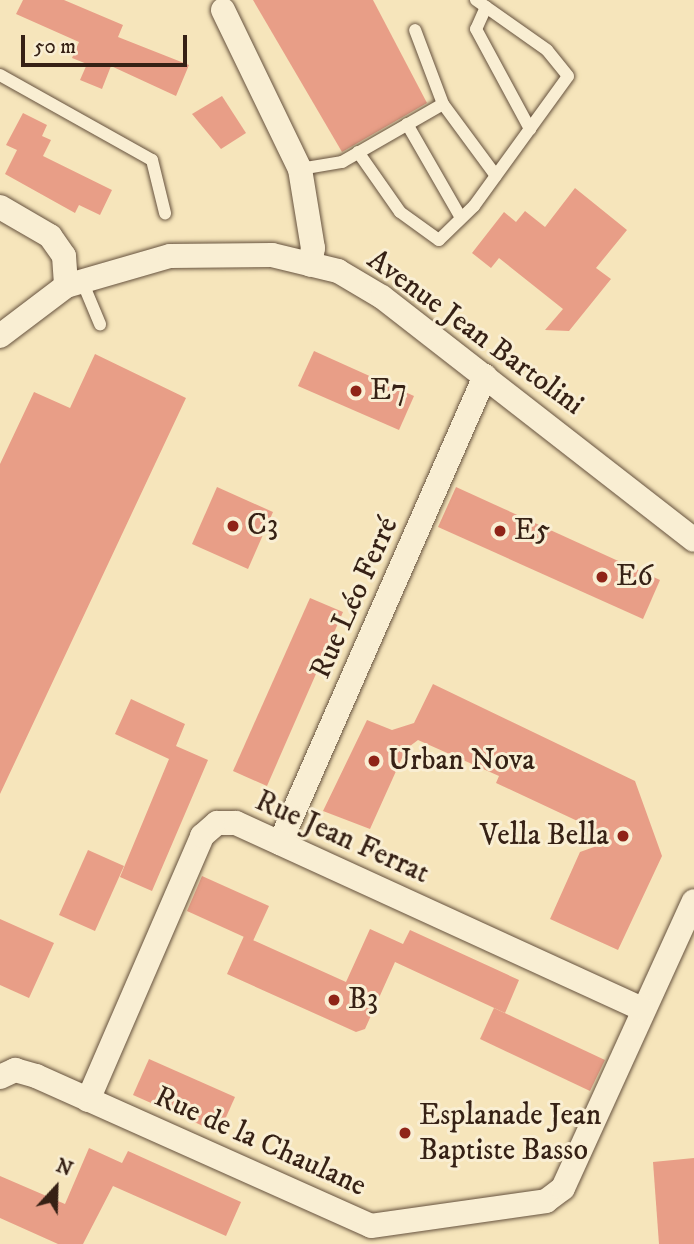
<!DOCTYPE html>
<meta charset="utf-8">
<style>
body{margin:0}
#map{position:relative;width:694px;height:1244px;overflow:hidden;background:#f6e5bb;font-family:"IM FELL DW Pica",serif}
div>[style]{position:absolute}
.building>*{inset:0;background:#e89e87}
.roads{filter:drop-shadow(0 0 2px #66523e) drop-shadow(0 0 2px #66523e)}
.lane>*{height:12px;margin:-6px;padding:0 6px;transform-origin:6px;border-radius:6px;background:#f9eed3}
.street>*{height:24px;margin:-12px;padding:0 12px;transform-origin:12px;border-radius:12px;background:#f9eed3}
.dots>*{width:19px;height:19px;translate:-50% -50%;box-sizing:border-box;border:4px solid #f9eed3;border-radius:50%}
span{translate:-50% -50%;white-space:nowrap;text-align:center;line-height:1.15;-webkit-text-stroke:6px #f9eed3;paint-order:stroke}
.street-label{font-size:30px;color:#362115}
.poi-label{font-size:30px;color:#362115}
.left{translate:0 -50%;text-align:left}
.right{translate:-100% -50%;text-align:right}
.north{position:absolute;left:21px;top:1153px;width:70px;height:70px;-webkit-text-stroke:5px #f9eed3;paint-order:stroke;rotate:22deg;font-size:19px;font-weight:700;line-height:28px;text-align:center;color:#362115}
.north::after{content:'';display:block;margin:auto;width:24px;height:32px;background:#362115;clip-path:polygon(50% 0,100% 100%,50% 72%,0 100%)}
.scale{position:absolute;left:21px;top:35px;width:166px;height:32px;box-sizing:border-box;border:4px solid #362115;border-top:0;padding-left:9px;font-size:21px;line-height:24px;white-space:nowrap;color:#362115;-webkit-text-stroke:5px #f9eed3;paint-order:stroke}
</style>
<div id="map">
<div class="building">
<i style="clip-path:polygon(23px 0,64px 0,123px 25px,118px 37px,189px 65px,176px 96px,111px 66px,102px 89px,80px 80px,87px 64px,72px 58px,79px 42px,16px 14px)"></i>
<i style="clip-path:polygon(253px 0,373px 0,427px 103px,342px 152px)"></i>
<i style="clip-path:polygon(222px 96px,246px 133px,221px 149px,192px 114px)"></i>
<i style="clip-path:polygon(23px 113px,47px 125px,42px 136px,51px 140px,43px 156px,112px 190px,100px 215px,79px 205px,75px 213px,5px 174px,17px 150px,6px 145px)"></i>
<i style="clip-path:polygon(575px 188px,627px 230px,596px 268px,611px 279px,569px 331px,545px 330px,563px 309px,499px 258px,491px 268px,472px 253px,504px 212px,516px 222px,525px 211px,545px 227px)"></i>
<i style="clip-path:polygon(314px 351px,414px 396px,399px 430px,298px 386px)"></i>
<i style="clip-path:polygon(95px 354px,186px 398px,0 794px,0 464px,34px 392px,70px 408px)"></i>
<i style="clip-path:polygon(217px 487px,273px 512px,248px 569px,192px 544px)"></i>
<i style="clip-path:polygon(456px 487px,660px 580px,643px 619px,438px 527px)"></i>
<i style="clip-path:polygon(310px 598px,343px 612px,267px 786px,233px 771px)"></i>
<i style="clip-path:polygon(433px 684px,635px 781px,662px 856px,618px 950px,550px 919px,580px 852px,594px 847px,586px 825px,496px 783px,499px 776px,418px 740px,406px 749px,370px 829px,323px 811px,367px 720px,392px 730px,414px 723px)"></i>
<i style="clip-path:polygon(131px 699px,185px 724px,176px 746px,208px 760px,152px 891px,120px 877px,169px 759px,115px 734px)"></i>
<i style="clip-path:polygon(88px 850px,124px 866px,95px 931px,59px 915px)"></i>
<i style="clip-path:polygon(202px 876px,269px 906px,253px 941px,187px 911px)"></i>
<i style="clip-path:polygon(0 919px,54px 943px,29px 998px,0 985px)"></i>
<i style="clip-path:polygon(370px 929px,403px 944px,410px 930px,519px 980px,505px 1013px,395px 962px,365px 1029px,356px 1032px,227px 974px,244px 936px,346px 982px)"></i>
<i style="clip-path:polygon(494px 1008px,605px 1060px,590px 1091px,480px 1039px)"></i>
<i style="clip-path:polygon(149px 1059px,235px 1097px,219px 1133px,133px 1095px)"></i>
<i style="clip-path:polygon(89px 1148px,122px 1163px,128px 1151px,241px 1202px,226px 1236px,113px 1186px,83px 1244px,58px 1244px,0 1218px,0 1176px,65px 1204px)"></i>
<i style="clip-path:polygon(694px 1158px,694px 1244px,659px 1244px,653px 1162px)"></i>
</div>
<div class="roads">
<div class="lane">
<i style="left:486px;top:7px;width:24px;rotate:114deg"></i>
<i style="left:476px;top:29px;width:114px;rotate:61.6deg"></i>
<i style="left:0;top:75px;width:174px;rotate:29.2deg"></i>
<i style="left:152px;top:160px;width:55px;rotate:76.2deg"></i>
<i style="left:443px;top:104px;width:89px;rotate:53.6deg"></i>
<i style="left:407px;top:124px;width:108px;rotate:60.1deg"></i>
<i style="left:358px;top:152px;width:73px;rotate:55deg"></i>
<i style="left:400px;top:212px;width:48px;rotate:35.7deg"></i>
<i style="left:439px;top:240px;width:49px;rotate:-44.2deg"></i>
<i style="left:474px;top:206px;width:160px;rotate:-54.1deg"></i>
<i style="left:568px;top:76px;width:33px;rotate:-129deg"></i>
<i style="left:547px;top:50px;width:87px;rotate:-144.8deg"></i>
<i style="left:300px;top:169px;width:43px;rotate:-9.5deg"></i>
<i style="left:342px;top:162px;width:116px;rotate:-29.9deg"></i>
<i style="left:443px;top:104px;width:79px;rotate:-110.7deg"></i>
<i style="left:82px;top:281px;width:47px;rotate:67.3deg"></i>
</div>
<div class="street">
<i style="left:223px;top:10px;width:177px;rotate:64.2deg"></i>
<i style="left:300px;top:169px;width:80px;rotate:80.7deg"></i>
<i style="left:313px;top:248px;width:17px;rotate:100deg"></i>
<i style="left:0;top:207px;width:58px;rotate:30.1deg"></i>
<i style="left:50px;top:236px;width:24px;rotate:55deg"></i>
<i style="left:64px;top:256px;width:30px;rotate:86deg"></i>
<i style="left:0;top:336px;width:83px;rotate:-37.1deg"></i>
<i style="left:66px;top:286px;width:108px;rotate:-16.1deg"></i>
<i style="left:170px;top:256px;width:102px;rotate:-0.6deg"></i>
<i style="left:272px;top:255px;width:68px;rotate:13.6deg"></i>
<i style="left:338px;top:271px;width:51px;rotate:30.6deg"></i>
<i style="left:382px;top:297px;width:395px;rotate:37.9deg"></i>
<i style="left:280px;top:843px;width:510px;rotate:-66.3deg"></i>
<i style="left:0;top:1077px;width:17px;rotate:-25deg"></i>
<i style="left:15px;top:1070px;width:22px;rotate:16deg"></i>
<i style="left:36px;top:1076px;width:367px;rotate:24.1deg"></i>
<i style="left:371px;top:1226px;width:177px;rotate:-8.1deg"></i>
<i style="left:546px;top:1201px;width:21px;rotate:-37deg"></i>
<i style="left:563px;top:1188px;width:315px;rotate:-65.5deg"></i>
<i style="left:88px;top:1100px;width:288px;rotate:-66.6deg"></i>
<i style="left:202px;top:836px;width:20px;rotate:-41deg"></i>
<i style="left:217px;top:823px;width:19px"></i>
<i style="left:236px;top:823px;width:447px;rotate:24.6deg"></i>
</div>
</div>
<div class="dots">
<i style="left:356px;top:391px;background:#8f2418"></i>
<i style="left:233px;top:526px;background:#8f2418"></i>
<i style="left:500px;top:531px;background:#8f2418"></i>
<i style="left:602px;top:577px;background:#8f2418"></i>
<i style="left:374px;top:761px;background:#8f2418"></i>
<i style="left:623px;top:836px;background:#8f2418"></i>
<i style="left:334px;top:1000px;background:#8f2418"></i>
<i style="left:405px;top:1133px;background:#8f2418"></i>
</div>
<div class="street-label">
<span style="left:475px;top:333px;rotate:36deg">Avenue Jean Bartolini</span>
<span style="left:355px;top:598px;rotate:-66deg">Rue Léo Ferré</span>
<span style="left:342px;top:838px;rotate:24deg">Rue Jean Ferrat</span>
<span style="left:260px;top:1142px;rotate:24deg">Rue de la Chaulane</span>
</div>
<div class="poi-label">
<span class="left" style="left:370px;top:391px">E7</span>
<span class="left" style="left:247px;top:526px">C3</span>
<span class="left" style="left:514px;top:531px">E5</span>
<span class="left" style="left:616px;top:577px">E6</span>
<span class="left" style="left:388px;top:761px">Urban Nova</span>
<span class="right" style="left:609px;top:836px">Vella Bella</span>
<span class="left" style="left:348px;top:1000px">B3</span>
<span class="left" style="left:419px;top:1133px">Esplanade Jean<br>Baptiste Basso</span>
</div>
<div class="north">N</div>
<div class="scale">50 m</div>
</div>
